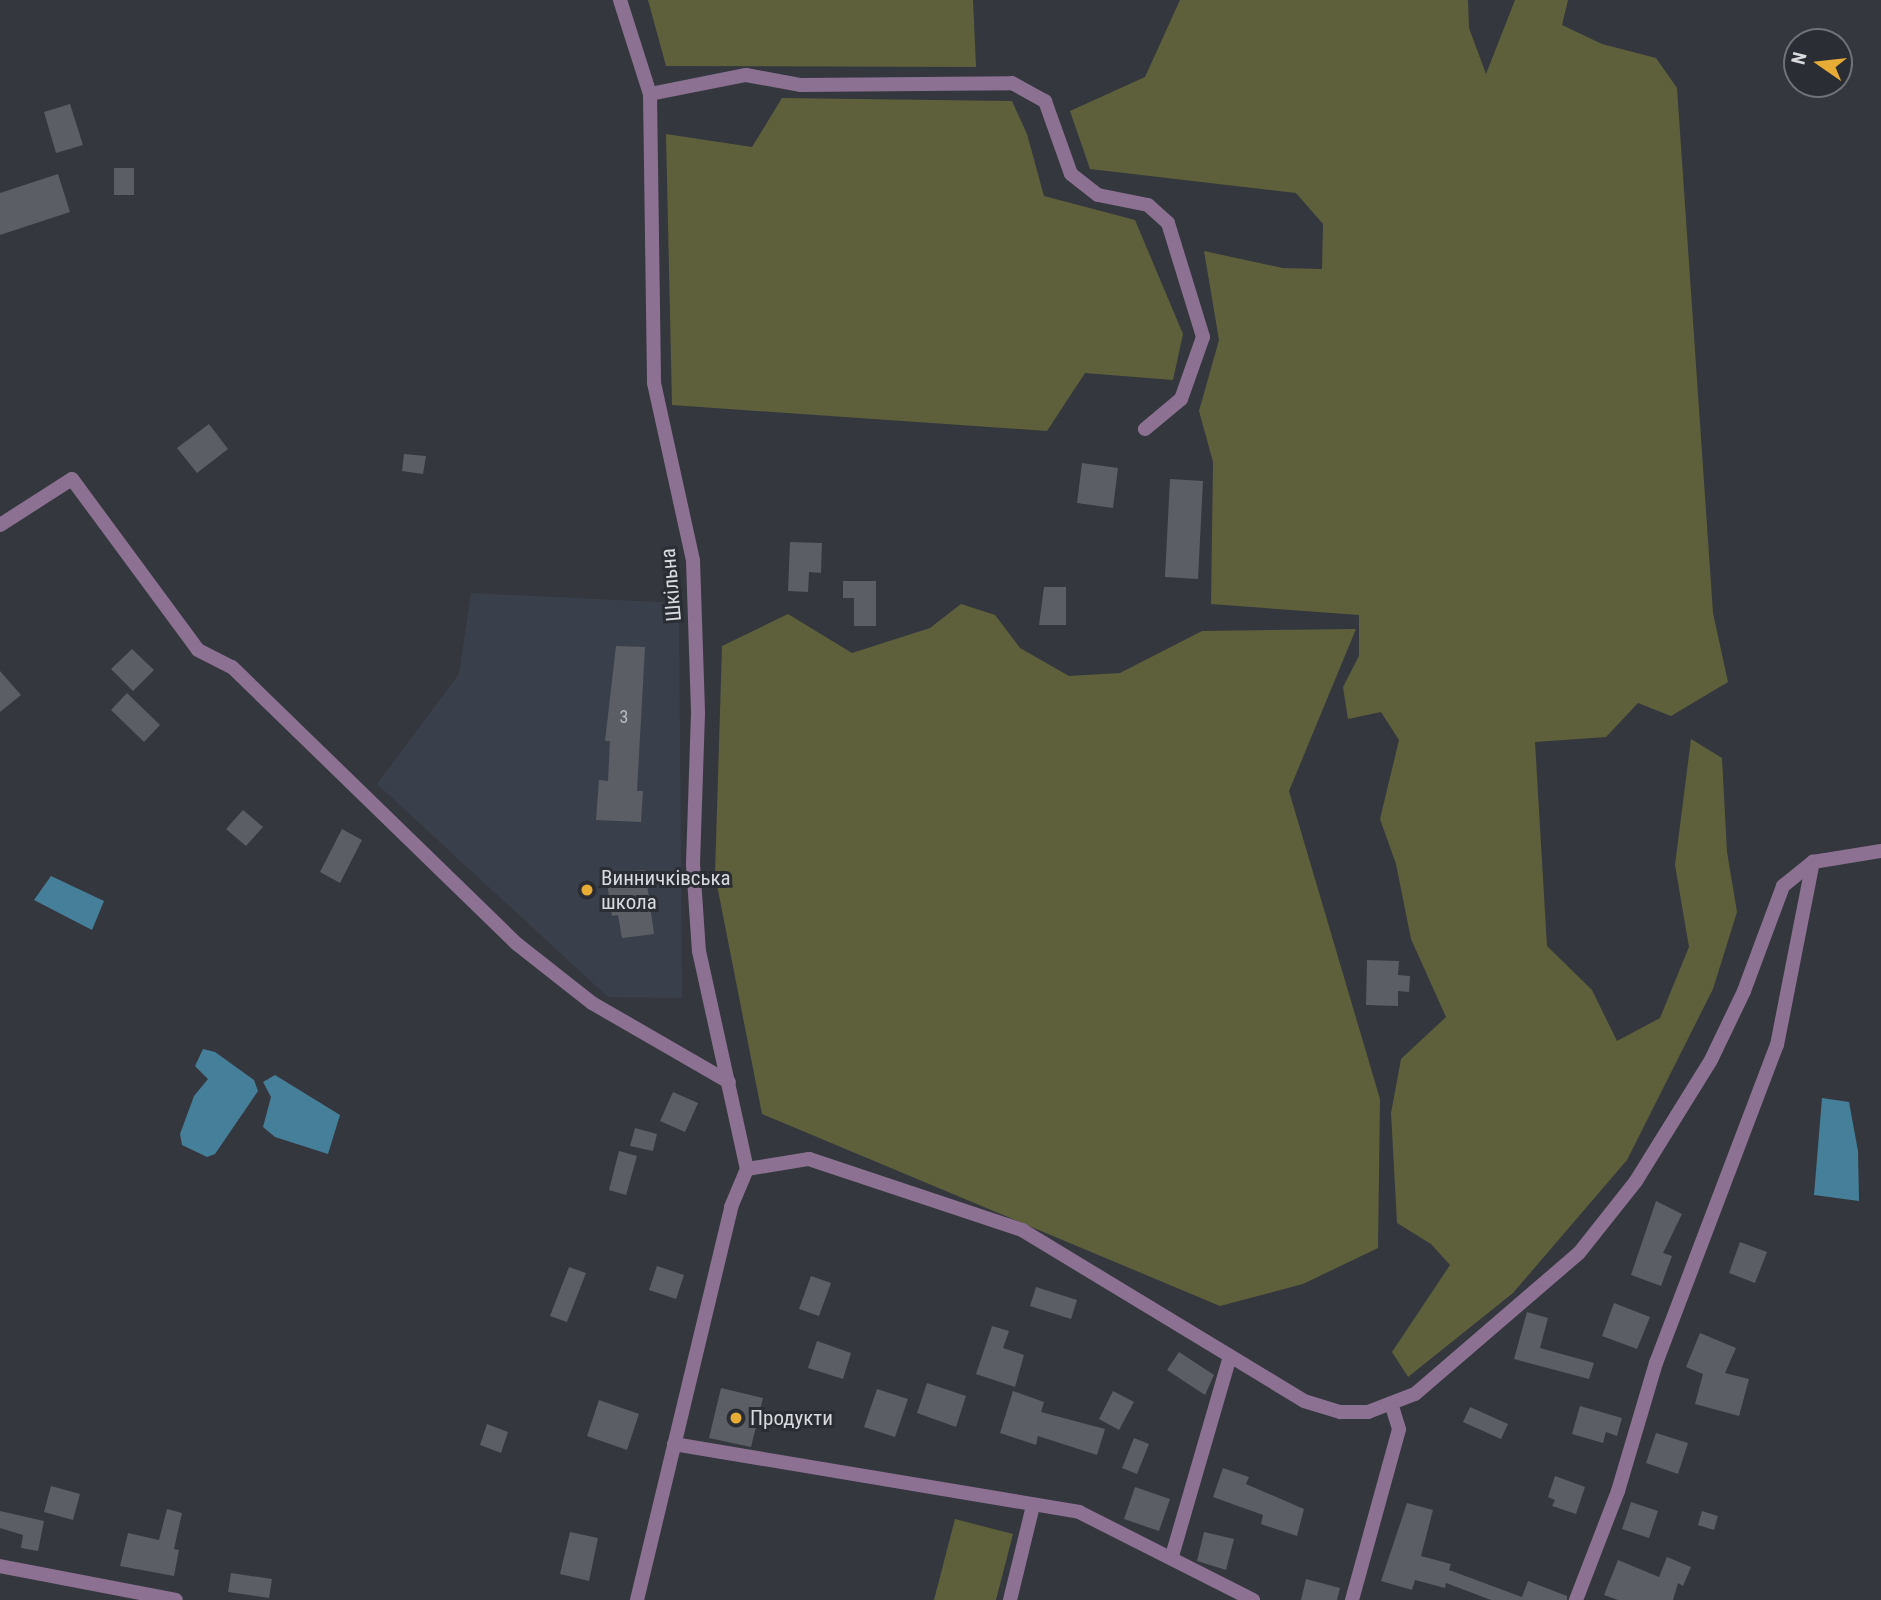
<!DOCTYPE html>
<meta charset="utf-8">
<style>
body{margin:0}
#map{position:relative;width:1881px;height:1600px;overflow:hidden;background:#34373d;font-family:"Roboto Condensed",sans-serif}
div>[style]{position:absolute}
.built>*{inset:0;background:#3a404b}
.green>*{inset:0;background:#5e603b}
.water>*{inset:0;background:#467f99}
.building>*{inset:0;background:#5b5e64}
.minor>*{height:14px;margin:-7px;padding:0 7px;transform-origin:7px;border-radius:7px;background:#8c7193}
.tertiary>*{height:14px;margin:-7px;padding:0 7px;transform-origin:7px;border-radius:7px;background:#8c7193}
.dots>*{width:19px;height:19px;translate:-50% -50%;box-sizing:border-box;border:4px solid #2a2d33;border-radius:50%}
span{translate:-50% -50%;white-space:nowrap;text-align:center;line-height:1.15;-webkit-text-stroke:6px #2a2d33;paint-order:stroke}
.number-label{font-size:18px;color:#b9bbc0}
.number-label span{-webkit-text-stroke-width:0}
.street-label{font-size:21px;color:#d8dade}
.poi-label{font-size:21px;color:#d8dade}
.left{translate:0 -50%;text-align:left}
.north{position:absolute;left:1783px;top:28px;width:70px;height:70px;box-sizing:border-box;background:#2a2d33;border:2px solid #707277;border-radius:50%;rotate:284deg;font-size:19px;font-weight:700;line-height:28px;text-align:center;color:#d8dade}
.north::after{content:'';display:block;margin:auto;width:24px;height:32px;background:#e6ac36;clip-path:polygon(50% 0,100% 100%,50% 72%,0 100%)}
</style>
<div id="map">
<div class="built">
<i style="clip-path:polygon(471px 593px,679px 603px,682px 998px,608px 997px,377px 784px,459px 674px)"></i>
</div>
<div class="green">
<i style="clip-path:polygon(648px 0,973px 0,976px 67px,666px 66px)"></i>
<i style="clip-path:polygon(1180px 0,1468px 0,1469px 28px,1486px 74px,1515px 0,1568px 0,1562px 25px,1602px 44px,1656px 58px,1677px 88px,1713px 613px,1728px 682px,1671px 716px,1638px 703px,1606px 737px,1535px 742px,1547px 946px,1592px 990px,1617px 1041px,1660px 1018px,1689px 947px,1675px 865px,1691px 739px,1722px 758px,1727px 852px,1737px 912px,1713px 989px,1627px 1160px,1513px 1293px,1408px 1377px,1392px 1352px,1450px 1265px,1431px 1244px,1397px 1223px,1391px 1113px,1401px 1059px,1446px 1017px,1411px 939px,1396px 864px,1380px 819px,1399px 740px,1381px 712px,1348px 719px,1343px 687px,1359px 656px,1359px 615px,1211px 604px,1213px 462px,1199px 411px,1219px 340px,1204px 251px,1283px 268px,1322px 269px,1323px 224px,1296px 193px,1090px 169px,1070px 111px,1145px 77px)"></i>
<i style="clip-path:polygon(782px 98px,1012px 101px,1027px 134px,1044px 196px,1135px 220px,1183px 334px,1173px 380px,1085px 373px,1047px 431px,672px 405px,666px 134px,752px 147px)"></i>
<i style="clip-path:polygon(961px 604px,995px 615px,1020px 648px,1069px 676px,1120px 673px,1202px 631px,1356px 629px,1289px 791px,1380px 1099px,1378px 1248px,1303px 1284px,1220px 1306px,762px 1114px,715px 875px,722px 646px,788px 614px,852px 653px,930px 628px)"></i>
<i style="clip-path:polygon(955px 1519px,1013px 1534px,996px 1600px,934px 1600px)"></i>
</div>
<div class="water">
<i style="clip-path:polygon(51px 876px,104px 901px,92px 930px,34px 900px)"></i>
<i style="clip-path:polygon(203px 1049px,215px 1052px,254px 1080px,258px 1091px,215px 1154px,207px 1157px,182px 1145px,180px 1134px,194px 1096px,208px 1079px,195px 1066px)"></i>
<i style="clip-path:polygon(275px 1075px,340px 1115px,328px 1154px,275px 1137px,263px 1127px,271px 1097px,263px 1082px)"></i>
<i style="clip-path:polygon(1822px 1098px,1849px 1102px,1858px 1151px,1859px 1201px,1814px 1195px)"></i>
</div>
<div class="building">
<i style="clip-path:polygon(70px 104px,83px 145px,56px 153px,44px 112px)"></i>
<i style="clip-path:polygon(114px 168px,134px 168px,134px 195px,114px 195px)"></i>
<i style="clip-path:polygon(58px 174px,70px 212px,0 235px,0 193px)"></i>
<i style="clip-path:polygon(209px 424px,228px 449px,197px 473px,177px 448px)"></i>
<i style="clip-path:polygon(404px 454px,426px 456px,423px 474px,402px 471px)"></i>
<i style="clip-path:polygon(1082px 463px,1118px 468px,1113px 508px,1077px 503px)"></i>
<i style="clip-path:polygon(1170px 479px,1203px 481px,1198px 579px,1165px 577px)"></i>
<i style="clip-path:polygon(790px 542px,822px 543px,821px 573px,809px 572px,808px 592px,788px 591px)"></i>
<i style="clip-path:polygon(843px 581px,876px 581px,876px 626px,854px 626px,854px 598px,843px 598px)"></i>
<i style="clip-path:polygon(1044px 587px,1066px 587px,1066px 625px,1039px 625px)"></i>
<i style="clip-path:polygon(616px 646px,645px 647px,637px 791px,643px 791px,641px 822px,596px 820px,599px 780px,608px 781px,610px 741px,605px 741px)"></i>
<i style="clip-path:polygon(132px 649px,154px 670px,133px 691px,111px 669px)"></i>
<i style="clip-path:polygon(0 671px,21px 695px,0 712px)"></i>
<i style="clip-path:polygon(127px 693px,160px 725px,144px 742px,111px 710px)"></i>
<i style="clip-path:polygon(243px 810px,263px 827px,246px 846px,226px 829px)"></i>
<i style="clip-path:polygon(342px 829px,362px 840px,340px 883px,320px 872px)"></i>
<i style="clip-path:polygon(645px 870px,654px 934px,622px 938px,618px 915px,612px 916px,607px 883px,614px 882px,613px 874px)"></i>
<i style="clip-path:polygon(1367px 960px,1399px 961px,1398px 975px,1410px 976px,1409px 992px,1398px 991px,1398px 1006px,1366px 1005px)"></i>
<i style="clip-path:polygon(673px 1092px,698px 1103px,685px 1132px,660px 1121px)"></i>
<i style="clip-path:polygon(635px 1128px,657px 1134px,653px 1151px,630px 1146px)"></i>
<i style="clip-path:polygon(619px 1151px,637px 1156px,626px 1195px,609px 1190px)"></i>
<i style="clip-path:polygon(1656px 1201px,1682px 1214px,1663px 1253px,1672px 1256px,1661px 1286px,1631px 1275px)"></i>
<i style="clip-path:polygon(1740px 1242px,1767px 1252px,1755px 1283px,1729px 1273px)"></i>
<i style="clip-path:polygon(657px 1266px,684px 1275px,676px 1299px,649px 1290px)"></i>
<i style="clip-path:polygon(569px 1267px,586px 1273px,567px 1322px,550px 1316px)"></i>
<i style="clip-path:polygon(811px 1276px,831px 1283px,819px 1316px,799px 1309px)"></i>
<i style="clip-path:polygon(1036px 1287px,1077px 1300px,1071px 1319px,1030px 1306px)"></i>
<i style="clip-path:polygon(1614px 1303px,1650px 1317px,1637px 1349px,1602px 1336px)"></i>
<i style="clip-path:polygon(1527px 1312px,1548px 1318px,1540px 1348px,1594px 1363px,1589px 1379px,1514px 1359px)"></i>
<i style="clip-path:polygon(992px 1326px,1009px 1331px,1003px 1348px,1024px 1355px,1015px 1387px,976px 1374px)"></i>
<i style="clip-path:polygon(1700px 1333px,1736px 1348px,1725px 1373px,1749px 1379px,1739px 1416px,1695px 1404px,1703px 1374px,1686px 1367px)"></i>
<i style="clip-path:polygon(817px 1341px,851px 1353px,843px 1379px,808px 1368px)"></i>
<i style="clip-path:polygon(1179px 1352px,1214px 1375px,1205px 1395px,1167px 1370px)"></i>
<i style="clip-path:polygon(927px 1383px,966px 1396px,956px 1427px,917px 1413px)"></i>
<i style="clip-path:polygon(721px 1388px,763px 1398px,751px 1447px,709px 1438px)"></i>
<i style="clip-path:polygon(877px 1389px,908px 1399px,895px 1437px,864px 1427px)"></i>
<i style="clip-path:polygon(1013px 1391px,1044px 1402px,1041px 1412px,1105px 1429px,1097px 1455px,1038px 1436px,1036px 1445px,1000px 1433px)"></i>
<i style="clip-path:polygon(1113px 1391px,1134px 1402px,1119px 1430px,1099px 1419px)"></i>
<i style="clip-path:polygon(599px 1400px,639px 1414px,627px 1450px,587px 1436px)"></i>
<i style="clip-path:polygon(1580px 1406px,1622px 1418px,1617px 1436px,1606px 1432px,1603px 1443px,1572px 1434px)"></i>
<i style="clip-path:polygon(1470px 1407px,1508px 1424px,1501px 1439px,1463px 1422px)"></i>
<i style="clip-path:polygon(487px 1424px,508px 1432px,501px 1453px,480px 1445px)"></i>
<i style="clip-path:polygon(1656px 1433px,1688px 1443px,1678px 1474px,1646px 1463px)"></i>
<i style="clip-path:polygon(1134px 1438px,1149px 1444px,1137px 1474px,1122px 1468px)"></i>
<i style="clip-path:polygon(1223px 1468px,1249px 1477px,1246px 1484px,1304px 1509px,1297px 1536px,1261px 1524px,1263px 1515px,1213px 1497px)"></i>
<i style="clip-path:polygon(1555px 1476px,1585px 1487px,1576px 1514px,1552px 1506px,1555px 1500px,1548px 1497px)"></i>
<i style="clip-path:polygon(51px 1486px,80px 1494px,73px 1520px,44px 1512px)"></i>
<i style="clip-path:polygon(1135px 1487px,1170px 1499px,1159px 1531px,1124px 1519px)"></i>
<i style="clip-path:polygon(1631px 1502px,1658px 1511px,1649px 1538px,1622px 1529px)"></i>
<i style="clip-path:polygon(1407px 1503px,1433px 1510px,1421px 1556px,1451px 1564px,1449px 1570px,1522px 1597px,1528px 1581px,1567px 1596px,1567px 1600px,1491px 1600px,1446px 1583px,1445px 1588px,1415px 1580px,1412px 1590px,1381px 1581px)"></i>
<i style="clip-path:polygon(167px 1509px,182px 1513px,174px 1549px,179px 1550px,174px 1576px,120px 1566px,128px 1533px,159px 1540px)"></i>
<i style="clip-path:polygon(0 1511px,44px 1521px,38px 1551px,21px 1548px,23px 1535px,0 1528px)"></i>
<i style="clip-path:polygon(1702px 1511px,1718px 1516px,1714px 1530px,1698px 1525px)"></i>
<i style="clip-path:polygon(570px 1532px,598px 1538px,589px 1581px,560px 1574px)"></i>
<i style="clip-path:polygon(1204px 1532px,1234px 1539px,1226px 1570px,1197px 1561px)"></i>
<i style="clip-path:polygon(1667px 1557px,1691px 1567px,1683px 1586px,1678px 1583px,1673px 1600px,1618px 1600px,1604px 1595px,1618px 1560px,1659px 1577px)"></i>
<i style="clip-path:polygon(231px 1573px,272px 1579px,269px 1598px,228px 1592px)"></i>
<i style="clip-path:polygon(1306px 1579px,1340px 1588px,1337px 1600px,1301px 1600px)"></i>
</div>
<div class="minor">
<i style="left:620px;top:0;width:99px;rotate:72.3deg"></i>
<i style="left:650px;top:94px;width:289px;rotate:89.2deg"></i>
<i style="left:654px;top:383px;width:181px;rotate:77.6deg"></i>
<i style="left:693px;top:560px;width:153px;rotate:88.1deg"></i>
<i style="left:698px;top:713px;width:151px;rotate:91.9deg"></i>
<i style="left:693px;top:864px;width:87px;rotate:86.1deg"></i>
<i style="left:699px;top:951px;width:223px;rotate:77.6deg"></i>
<i style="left:650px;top:94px;width:98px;rotate:-11.2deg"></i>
<i style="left:746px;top:75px;width:56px;rotate:10.3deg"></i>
<i style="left:801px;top:85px;width:211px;rotate:-0.5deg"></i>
<i style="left:1012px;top:83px;width:38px;rotate:29deg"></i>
<i style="left:1045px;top:101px;width:77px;rotate:70.4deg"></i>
<i style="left:1071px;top:174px;width:34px;rotate:38deg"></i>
<i style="left:1098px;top:195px;width:51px;rotate:11.3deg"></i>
<i style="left:1148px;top:205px;width:27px;rotate:42deg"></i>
<i style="left:1168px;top:223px;width:119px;rotate:72.9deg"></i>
<i style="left:1203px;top:337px;width:66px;rotate:109.5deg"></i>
<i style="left:1181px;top:399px;width:47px;rotate:140.2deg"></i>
<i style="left:0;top:525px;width:85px;rotate:-32.6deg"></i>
<i style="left:72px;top:479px;width:212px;rotate:53.6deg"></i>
<i style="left:198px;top:650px;width:38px;rotate:27deg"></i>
<i style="left:232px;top:667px;width:397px;rotate:44.2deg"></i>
<i style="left:517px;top:944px;width:95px;rotate:38.2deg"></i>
<i style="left:592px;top:1003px;width:158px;rotate:30deg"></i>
<i style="left:674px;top:1444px;width:411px;rotate:9.5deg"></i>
<i style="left:1079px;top:1512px;width:195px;rotate:26.8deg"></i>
<i style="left:1172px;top:1556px;width:208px;rotate:-73.8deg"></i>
<i style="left:1010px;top:1600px;width:97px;rotate:-76.3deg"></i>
<i style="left:1352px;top:1600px;width:177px;rotate:-74.6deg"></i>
<i style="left:1399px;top:1429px;width:27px;rotate:-107deg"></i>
<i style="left:1576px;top:1600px;width:117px;rotate:-68.9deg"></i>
<i style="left:1618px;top:1491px;width:134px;rotate:-73.5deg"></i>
<i style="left:1656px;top:1363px;width:340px;rotate:-69.2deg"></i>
<i style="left:1777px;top:1045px;width:187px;rotate:-78.9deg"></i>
</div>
<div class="tertiary">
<i style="left:0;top:1566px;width:179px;rotate:10.9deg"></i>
<i style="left:637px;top:1600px;width:404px;rotate:-76.5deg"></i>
<i style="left:731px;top:1207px;width:41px;rotate:-67.2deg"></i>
<i style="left:747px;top:1169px;width:63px;rotate:-9.2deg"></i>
<i style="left:809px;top:1159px;width:225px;rotate:18.4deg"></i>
<i style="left:1022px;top:1230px;width:330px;rotate:31.2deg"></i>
<i style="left:1304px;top:1401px;width:38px;rotate:17deg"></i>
<i style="left:1340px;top:1412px;width:28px"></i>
<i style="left:1368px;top:1412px;width:50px;rotate:-21deg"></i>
<i style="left:1415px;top:1394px;width:216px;rotate:-40.7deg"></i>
<i style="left:1579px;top:1253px;width:92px;rotate:-51.6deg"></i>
<i style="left:1636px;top:1181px;width:142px;rotate:-58.2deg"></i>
<i style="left:1711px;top:1060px;width:76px;rotate:-64.4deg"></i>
<i style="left:1744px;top:991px;width:112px;rotate:-69.6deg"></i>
<i style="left:1783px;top:886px;width:38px;rotate:-39deg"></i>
<i style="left:1813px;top:862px;width:69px;rotate:-9.2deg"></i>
</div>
<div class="dots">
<i style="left:587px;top:890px;background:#e6ac36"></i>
<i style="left:736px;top:1418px;background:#e6ac36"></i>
</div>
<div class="number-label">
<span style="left:624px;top:717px">3</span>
</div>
<div class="street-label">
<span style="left:671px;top:585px;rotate:-95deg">Шкільна</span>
</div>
<div class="poi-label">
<span class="left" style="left:601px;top:890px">Винничківська<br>школа</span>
<span class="left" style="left:750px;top:1418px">Продукти</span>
</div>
<div class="north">N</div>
</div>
